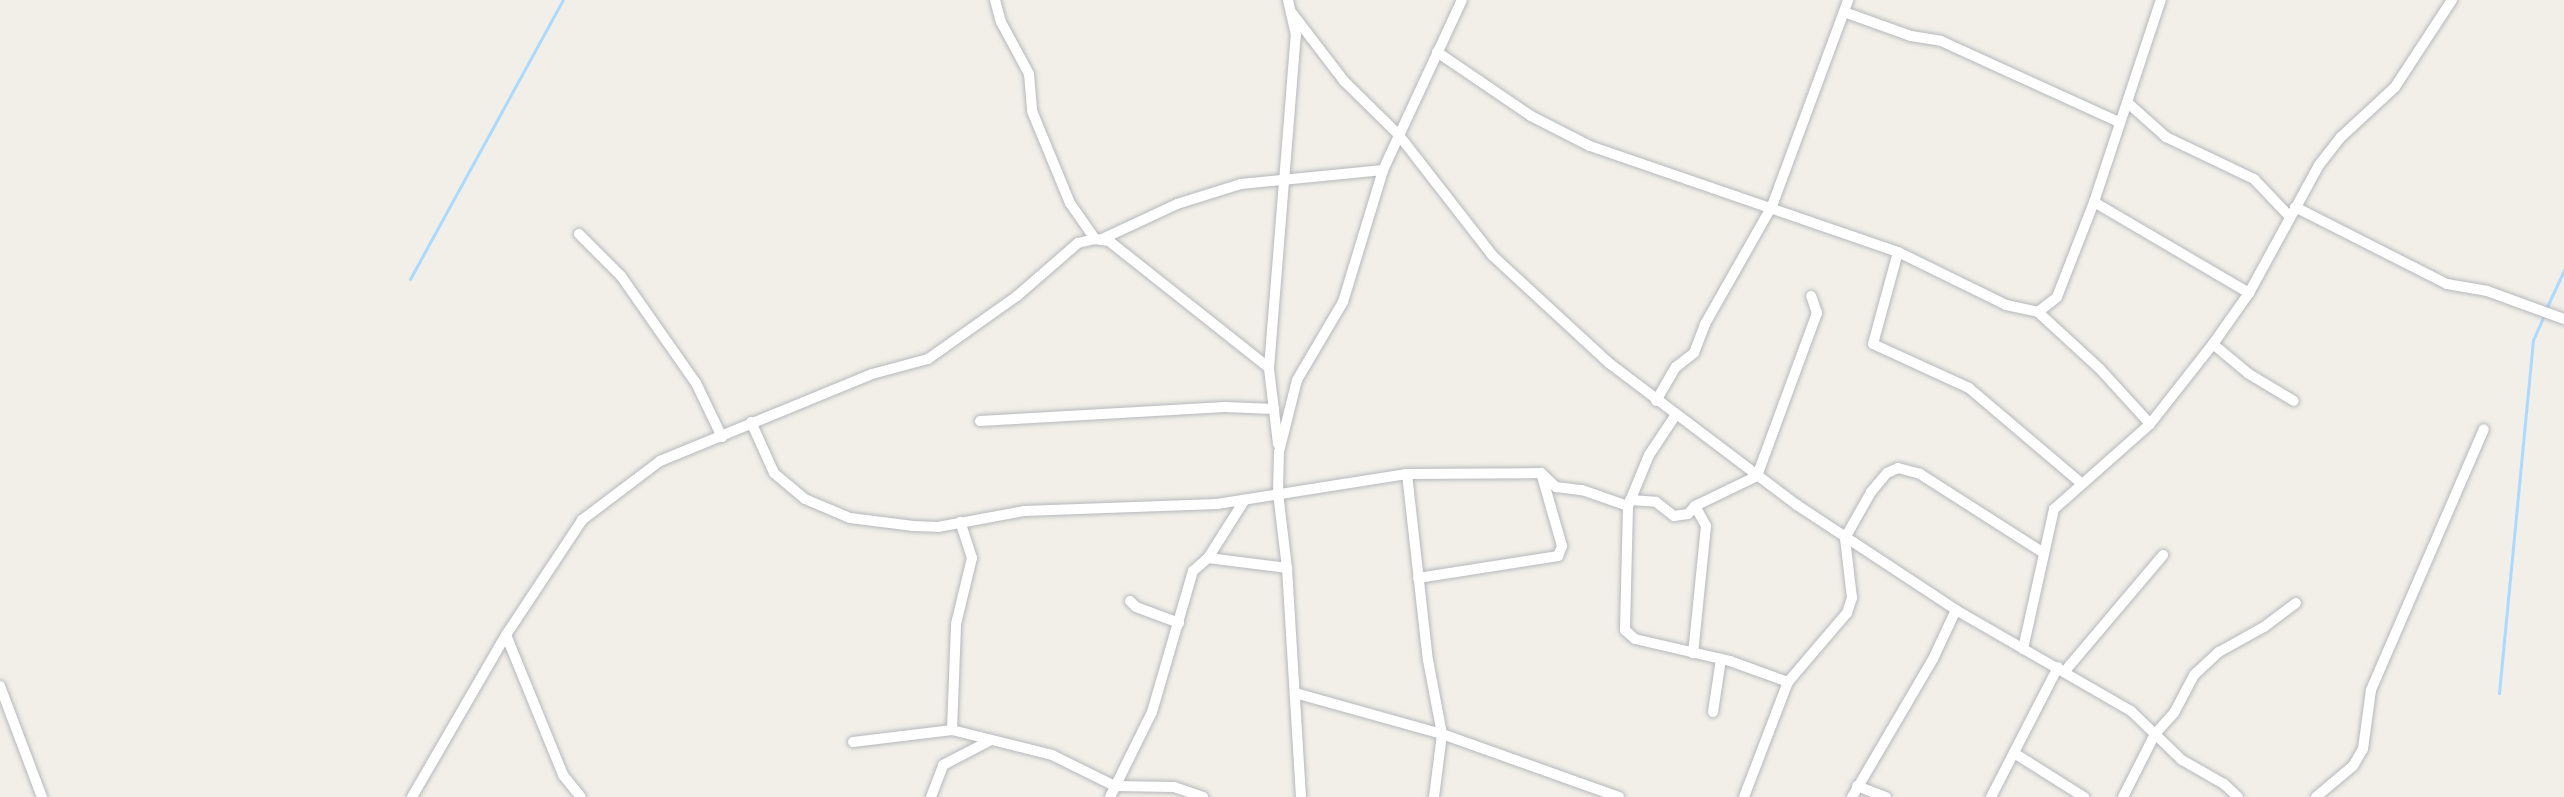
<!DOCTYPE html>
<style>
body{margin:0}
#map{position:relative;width:2564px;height:797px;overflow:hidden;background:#f1efe8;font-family:"DejaVu Sans",sans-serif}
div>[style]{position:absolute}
.stream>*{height:3px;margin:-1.5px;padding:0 1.5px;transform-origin:1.5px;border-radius:1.5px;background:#aadaff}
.roads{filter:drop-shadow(0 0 2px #b5b8bc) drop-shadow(0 0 2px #b5b8bc)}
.minor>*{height:10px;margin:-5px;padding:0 5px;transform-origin:5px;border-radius:5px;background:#fff}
span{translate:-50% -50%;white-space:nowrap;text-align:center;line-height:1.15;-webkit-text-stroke:6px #fff;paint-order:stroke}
</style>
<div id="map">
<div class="stream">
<i style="left:410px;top:279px;width:318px;rotate:-61.3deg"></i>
<i style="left:2546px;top:309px;width:43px;rotate:-65.2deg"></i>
<i style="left:2499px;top:693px;width:355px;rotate:-84.5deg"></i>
<i style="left:2533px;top:340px;width:27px;rotate:-66deg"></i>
</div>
<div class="roads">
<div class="minor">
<i style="left:995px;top:0;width:23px;rotate:75deg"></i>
<i style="left:1001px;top:22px;width:59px;rotate:61.7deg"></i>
<i style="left:1029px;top:74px;width:37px;rotate:85deg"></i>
<i style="left:1032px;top:111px;width:100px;rotate:67.6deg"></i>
<i style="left:1070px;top:203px;width:44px;rotate:55.2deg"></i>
<i style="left:1844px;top:12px;width:71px;rotate:19.7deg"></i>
<i style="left:1911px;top:36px;width:30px;rotate:9deg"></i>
<i style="left:1941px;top:41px;width:196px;rotate:24.5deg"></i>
<i style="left:1292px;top:13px;width:86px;rotate:52.6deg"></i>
<i style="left:1344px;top:81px;width:76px;rotate:44.5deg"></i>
<i style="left:1398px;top:134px;width:155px;rotate:52.1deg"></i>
<i style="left:1493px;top:256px;width:158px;rotate:42.7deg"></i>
<i style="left:1609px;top:363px;width:236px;rotate:37.1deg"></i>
<i style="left:1797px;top:505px;width:191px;rotate:33.4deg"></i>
<i style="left:1956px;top:610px;width:202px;rotate:30deg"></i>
<i style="left:2131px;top:711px;width:71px;rotate:43.9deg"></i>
<i style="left:2182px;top:760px;width:48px;rotate:29.7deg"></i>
<i style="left:2224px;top:784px;width:19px;rotate:43deg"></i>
<i style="left:1437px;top:52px;width:114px;rotate:34.2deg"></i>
<i style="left:1531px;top:116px;width:66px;rotate:27deg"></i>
<i style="left:1590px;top:146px;width:326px;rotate:19deg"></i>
<i style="left:1898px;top:252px;width:120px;rotate:26.1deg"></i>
<i style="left:2006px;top:305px;width:33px;rotate:12deg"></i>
<i style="left:2038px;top:312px;width:84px;rotate:42.6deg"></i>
<i style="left:2100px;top:369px;width:74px;rotate:47.7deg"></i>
<i style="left:2129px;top:104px;width:50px;rotate:41.7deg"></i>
<i style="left:2166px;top:137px;width:98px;rotate:25.5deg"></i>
<i style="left:2254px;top:179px;width:52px;rotate:46.5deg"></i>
<i style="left:2094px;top:202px;width:180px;rotate:30.4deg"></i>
<i style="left:2295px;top:207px;width:170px;rotate:26.9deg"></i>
<i style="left:2447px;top:284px;width:41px;rotate:9.9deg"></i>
<i style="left:2487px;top:291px;width:82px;rotate:20deg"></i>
<i style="left:579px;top:234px;width:59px;rotate:45deg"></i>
<i style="left:621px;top:276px;width:131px;rotate:55deg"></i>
<i style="left:696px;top:383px;width:60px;rotate:64.3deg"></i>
<i style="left:1102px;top:239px;width:83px;rotate:-25deg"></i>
<i style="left:1177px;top:204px;width:67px;rotate:-17.4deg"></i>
<i style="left:1241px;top:184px;width:143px;rotate:-5.6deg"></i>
<i style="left:1898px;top:252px;width:95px;rotate:105.2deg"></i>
<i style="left:1873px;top:344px;width:106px;rotate:24.6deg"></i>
<i style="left:1969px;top:388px;width:147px;rotate:40.3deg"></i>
<i style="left:2038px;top:312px;width:24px;rotate:-38deg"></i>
<i style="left:2057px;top:297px;width:102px;rotate:-68.7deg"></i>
<i style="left:2094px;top:202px;width:213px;rotate:-71.7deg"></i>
<i style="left:2213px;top:344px;width:47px;rotate:39.8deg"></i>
<i style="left:2249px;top:374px;width:52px;rotate:31deg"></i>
<i style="left:1656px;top:401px;width:39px;rotate:-60deg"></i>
<i style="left:1676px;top:367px;width:23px;rotate:-38deg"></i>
<i style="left:1694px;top:353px;width:31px;rotate:-69deg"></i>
<i style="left:1705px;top:324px;width:136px;rotate:-60.4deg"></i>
<i style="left:1772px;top:206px;width:220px;rotate:-69.7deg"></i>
<i style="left:1675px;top:416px;width:47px;rotate:123.7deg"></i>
<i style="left:1649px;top:455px;width:55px;rotate:112.4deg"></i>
<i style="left:1628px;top:506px;width:124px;rotate:91.4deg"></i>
<i style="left:1625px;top:630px;width:13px;rotate:42deg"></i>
<i style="left:1635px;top:639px;width:98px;rotate:13deg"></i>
<i style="left:1730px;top:661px;width:62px;rotate:19.9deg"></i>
<i style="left:980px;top:421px;width:245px;rotate:-3.3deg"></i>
<i style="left:1225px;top:407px;width:49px;rotate:2.3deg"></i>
<i style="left:751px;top:422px;width:56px;rotate:65.7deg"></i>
<i style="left:774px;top:473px;width:40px;rotate:40deg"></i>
<i style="left:805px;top:499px;width:49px;rotate:22.9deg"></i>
<i style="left:850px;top:518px;width:64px;rotate:7.2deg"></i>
<i style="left:913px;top:526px;width:25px;rotate:2deg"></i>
<i style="left:938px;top:527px;width:87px;rotate:-10.5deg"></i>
<i style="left:1024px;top:511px;width:193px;rotate:-2.1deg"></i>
<i style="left:1217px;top:504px;width:192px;rotate:-9deg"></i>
<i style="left:1407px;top:474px;width:134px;rotate:-0.4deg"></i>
<i style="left:1541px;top:473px;width:21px;rotate:43deg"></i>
<i style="left:1556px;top:487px;width:26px;rotate:7deg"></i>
<i style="left:1582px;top:490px;width:49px;rotate:19.2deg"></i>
<i style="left:1278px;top:444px;width:77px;rotate:-96.8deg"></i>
<i style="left:1269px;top:368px;width:334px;rotate:-85.4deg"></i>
<i style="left:1296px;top:35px;width:36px;rotate:-103deg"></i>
<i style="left:1407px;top:474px;width:187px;rotate:83.6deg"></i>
<i style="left:1428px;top:660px;width:75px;rotate:79.3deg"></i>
<i style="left:1442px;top:734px;width:64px;rotate:97.2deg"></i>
<i style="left:1630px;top:500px;width:26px;rotate:4deg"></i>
<i style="left:1656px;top:502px;width:23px;rotate:38deg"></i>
<i style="left:1674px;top:516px;width:14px;rotate:-8deg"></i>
<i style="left:1688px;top:514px;width:11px;rotate:-49deg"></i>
<i style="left:1695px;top:506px;width:23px;rotate:61deg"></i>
<i style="left:1706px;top:526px;width:128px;rotate:95.8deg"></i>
<i style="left:1695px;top:506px;width:69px;rotate:-25.8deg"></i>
<i style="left:1757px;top:476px;width:174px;rotate:-69.8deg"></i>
<i style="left:1817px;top:313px;width:18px;rotate:-109deg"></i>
<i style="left:1208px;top:558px;width:80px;rotate:7.2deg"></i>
<i style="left:1418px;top:578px;width:142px;rotate:-8.9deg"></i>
<i style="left:1558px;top:556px;width:11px;rotate:-68deg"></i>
<i style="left:1562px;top:546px;width:76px;rotate:-106deg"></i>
<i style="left:1130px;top:601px;width:8px;rotate:45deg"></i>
<i style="left:1136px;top:607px;width:46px;rotate:20.4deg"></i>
<i style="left:506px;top:635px;width:151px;rotate:67.8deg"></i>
<i style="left:563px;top:775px;width:28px;rotate:51deg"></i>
<i style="left:2023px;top:649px;width:143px;rotate:-77.5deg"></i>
<i style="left:2054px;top:509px;width:128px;rotate:-41.5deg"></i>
<i style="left:2150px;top:424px;width:102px;rotate:-51.8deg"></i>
<i style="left:2213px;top:344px;width:62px;rotate:-54.8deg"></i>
<i style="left:2249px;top:293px;width:146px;rotate:-61.3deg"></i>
<i style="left:2319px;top:165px;width:36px;rotate:-52deg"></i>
<i style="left:2341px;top:137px;width:74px;rotate:-42.8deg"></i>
<i style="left:2395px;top:87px;width:104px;rotate:-56.8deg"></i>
<i style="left:2065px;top:671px;width:152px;rotate:-49.8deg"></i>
<i style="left:0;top:686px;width:119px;rotate:69.3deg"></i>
<i style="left:1295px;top:693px;width:153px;rotate:15.6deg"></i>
<i style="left:1442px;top:734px;width:188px;rotate:19.6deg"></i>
<i style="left:1713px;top:712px;width:54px;rotate:-81.4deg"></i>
<i style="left:952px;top:730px;width:106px;rotate:-87.8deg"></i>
<i style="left:956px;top:624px;width:68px;rotate:-76.4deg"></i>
<i style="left:972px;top:558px;width:38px;rotate:-108deg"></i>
<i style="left:853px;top:742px;width:100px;rotate:-6.9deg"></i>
<i style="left:952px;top:730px;width:103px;rotate:14deg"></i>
<i style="left:1052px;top:755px;width:70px;rotate:26.2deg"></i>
<i style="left:1115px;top:786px;width:59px;rotate:1deg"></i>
<i style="left:1174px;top:787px;width:31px;rotate:19deg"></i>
<i style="left:2014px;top:753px;width:83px;rotate:32.2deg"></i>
<i style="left:1857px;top:786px;width:31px;rotate:21deg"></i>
<i style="left:412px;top:797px;width:187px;rotate:-59.9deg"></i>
<i style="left:506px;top:635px;width:138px;rotate:-56.5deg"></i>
<i style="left:582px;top:520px;width:98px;rotate:-37.1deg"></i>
<i style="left:660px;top:461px;width:229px;rotate:-22.3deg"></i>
<i style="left:872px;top:374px;width:58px;rotate:-15deg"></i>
<i style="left:928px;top:359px;width:109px;rotate:-35.3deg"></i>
<i style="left:1017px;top:296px;width:81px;rotate:-41deg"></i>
<i style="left:1078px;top:243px;width:17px;rotate:-13deg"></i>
<i style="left:1095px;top:239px;width:14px;rotate:8deg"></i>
<i style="left:1109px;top:241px;width:204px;rotate:38.4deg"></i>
<i style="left:931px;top:797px;width:34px;rotate:-69deg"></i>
<i style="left:943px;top:765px;width:54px;rotate:-27.5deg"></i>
<i style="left:1110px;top:797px;width:95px;rotate:-63.7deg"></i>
<i style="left:1152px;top:712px;width:147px;rotate:-73.8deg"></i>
<i style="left:1193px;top:571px;width:20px;rotate:-41deg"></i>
<i style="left:1208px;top:558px;width:67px;rotate:-57.7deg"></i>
<i style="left:1301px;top:797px;width:229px;rotate:-93.5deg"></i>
<i style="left:1287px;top:568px;width:77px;rotate:-96.8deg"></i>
<i style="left:1278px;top:492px;width:40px;rotate:-88.6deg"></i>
<i style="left:1279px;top:452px;width:74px;rotate:-76deg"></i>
<i style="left:1297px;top:380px;width:91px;rotate:-59.5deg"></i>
<i style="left:1343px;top:302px;width:138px;rotate:-73.1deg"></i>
<i style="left:1383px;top:170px;width:187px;rotate:-65.1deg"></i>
<i style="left:1744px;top:797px;width:123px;rotate:-69.1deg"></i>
<i style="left:1788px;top:682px;width:91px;rotate:-49.5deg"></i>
<i style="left:1847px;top:613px;width:16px;rotate:-72deg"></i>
<i style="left:1852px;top:598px;width:60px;rotate:-96.7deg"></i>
<i style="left:1845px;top:538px;width:53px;rotate:-60.5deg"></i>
<i style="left:1871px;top:492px;width:25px;rotate:-50deg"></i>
<i style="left:1887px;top:473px;width:12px;rotate:-24deg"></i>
<i style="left:1898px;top:468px;width:23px;rotate:15deg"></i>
<i style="left:1920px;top:474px;width:145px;rotate:32.6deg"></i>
<i style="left:1852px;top:797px;width:160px;rotate:-59.6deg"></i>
<i style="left:1933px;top:659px;width:54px;rotate:-64.9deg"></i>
<i style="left:1991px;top:797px;width:146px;rotate:-62.7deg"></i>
<i style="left:2123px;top:797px;width:71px;rotate:-63.1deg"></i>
<i style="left:2155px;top:734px;width:28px;rotate:-48deg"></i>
<i style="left:2174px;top:713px;width:43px;rotate:-62.2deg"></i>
<i style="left:2194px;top:675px;width:34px;rotate:-43deg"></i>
<i style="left:2219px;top:652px;width:51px;rotate:-29.1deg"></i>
<i style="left:2264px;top:627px;width:40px;rotate:-37deg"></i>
<i style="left:2316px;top:797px;width:48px;rotate:-40deg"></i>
<i style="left:2353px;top:766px;width:20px;rotate:-60deg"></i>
<i style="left:2363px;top:749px;width:60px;rotate:-82.3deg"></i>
<i style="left:2371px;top:690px;width:284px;rotate:-66.6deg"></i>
</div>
</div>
</div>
